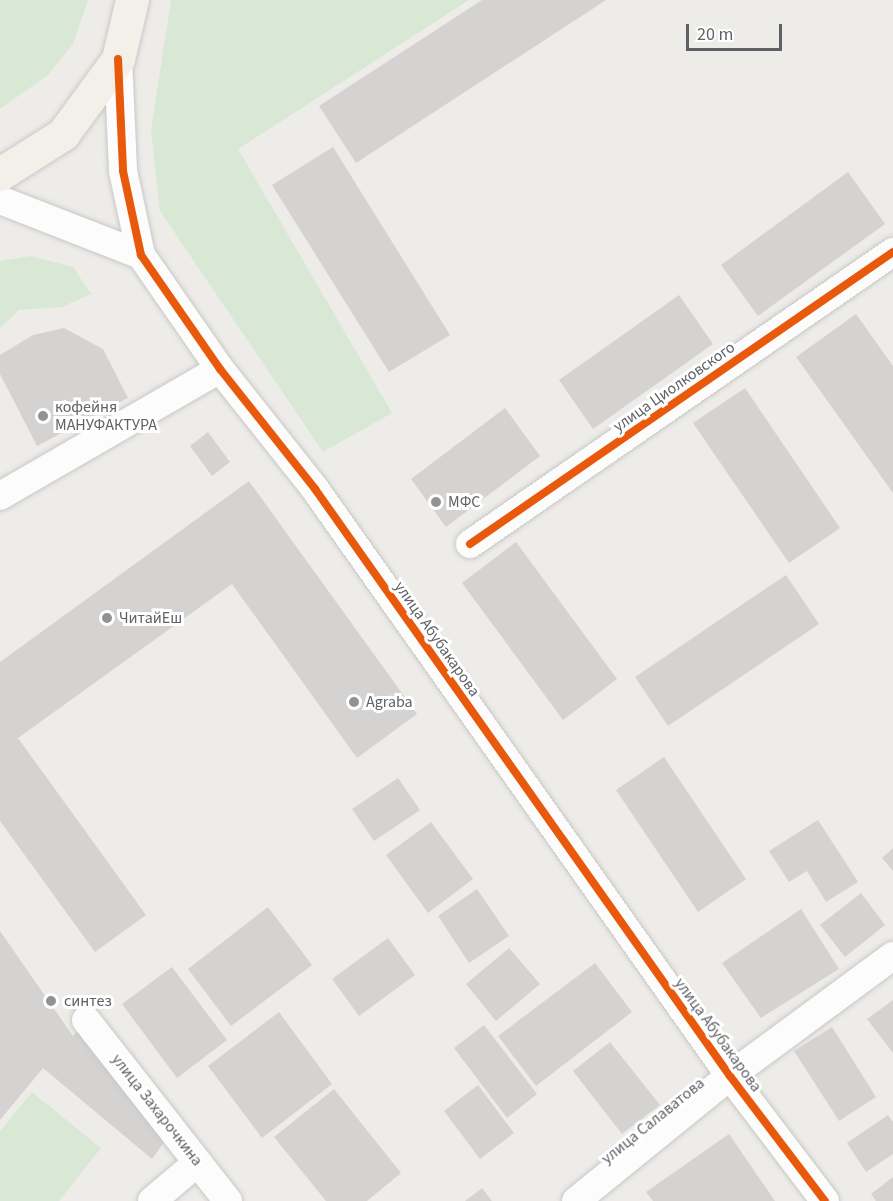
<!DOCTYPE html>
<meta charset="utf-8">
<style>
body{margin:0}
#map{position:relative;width:893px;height:1201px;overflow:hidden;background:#edece9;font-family:"Source Sans 3",sans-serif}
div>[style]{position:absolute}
.green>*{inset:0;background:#d8e8d5}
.building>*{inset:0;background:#d4d3d2}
.roads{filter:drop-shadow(0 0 2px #c8c8c8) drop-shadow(0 0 2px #c8c8c8)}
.street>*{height:28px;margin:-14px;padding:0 14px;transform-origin:14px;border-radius:14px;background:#fcfcfc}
.primary>*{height:33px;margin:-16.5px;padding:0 16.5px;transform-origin:16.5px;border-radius:16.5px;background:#f3f0e9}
.cycleway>*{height:8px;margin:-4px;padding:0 4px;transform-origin:4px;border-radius:4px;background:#e8590c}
.dots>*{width:16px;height:16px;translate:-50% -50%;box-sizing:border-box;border:3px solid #fff;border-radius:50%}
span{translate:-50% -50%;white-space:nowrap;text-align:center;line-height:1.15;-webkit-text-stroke:6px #fff;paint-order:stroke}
.street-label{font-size:16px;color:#5e6266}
.poi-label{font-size:16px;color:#5e6266}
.left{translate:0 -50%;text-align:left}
.scale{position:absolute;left:686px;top:24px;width:96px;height:27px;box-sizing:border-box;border:3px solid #5e6266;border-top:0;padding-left:8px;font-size:18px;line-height:21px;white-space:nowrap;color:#5e6266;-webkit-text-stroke:4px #fff;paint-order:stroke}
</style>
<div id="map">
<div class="green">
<i style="clip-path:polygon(0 0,88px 0,73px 44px,48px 75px,0 109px)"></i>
<i style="clip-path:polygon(171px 0,469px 0,238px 149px,392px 413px,323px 452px,160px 211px,151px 130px)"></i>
<i style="clip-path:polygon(31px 256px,73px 267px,91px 294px,62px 307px,19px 310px,0 328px,0 261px)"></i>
<i style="clip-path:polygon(32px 1092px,101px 1148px,59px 1201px,0 1201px,0 1131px)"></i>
</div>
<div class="building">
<i style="clip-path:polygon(482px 0,606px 0,356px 163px,319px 106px)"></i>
<i style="clip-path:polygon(333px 147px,450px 335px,389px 372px,272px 185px)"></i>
<i style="clip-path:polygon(848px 172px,885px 224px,758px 316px,721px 265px)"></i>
<i style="clip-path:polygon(679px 295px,713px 344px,593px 429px,559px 380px)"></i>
<i style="clip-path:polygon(856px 314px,893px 366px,893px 493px,796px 357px)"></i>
<i style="clip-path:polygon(64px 328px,103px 349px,128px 398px,37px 446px,0 374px,0 355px,33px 335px)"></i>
<i style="clip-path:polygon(745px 388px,840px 528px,789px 563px,693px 423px)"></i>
<i style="clip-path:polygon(505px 408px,540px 456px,446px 527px,411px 479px)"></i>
<i style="clip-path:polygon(208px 432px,230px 462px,212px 476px,190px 446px)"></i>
<i style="clip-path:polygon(249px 481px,417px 714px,357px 758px,232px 584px,18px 738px,146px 915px,95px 952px,0 821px,0 662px)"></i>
<i style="clip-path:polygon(516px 542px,617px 679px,563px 720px,462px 583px)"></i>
<i style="clip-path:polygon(786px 575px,819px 624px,668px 726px,635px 677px)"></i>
<i style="clip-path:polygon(664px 757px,746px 879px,698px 912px,616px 790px)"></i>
<i style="clip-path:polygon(398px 778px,420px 810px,374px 841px,352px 809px)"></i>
<i style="clip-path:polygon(818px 820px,858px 882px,826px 902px,807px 871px,789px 882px,769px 851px)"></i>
<i style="clip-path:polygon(431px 822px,473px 879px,428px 913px,386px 855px)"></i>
<i style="clip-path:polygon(893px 848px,893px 871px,882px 858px)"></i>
<i style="clip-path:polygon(477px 889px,509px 936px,469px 963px,438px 916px)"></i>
<i style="clip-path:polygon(861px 893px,885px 925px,845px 957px,820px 925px)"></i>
<i style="clip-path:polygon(268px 907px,312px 965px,231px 1026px,188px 969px)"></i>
<i style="clip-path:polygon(801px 909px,839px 969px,761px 1018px,722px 963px)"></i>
<i style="clip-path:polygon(0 931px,73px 1036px,77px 1032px,106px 1059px,168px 1137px,152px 1159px,43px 1068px,0 1120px)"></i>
<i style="clip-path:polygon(388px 938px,415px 975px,359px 1016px,332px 979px)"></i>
<i style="clip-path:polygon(509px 948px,540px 984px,496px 1021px,466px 984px)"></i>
<i style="clip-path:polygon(595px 963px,632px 1012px,536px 1086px,498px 1036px)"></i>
<i style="clip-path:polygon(172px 967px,227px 1040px,177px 1078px,122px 1004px)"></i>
<i style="clip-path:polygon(893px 1000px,893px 1053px,867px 1019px)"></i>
<i style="clip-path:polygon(279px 1012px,332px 1084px,262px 1138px,208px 1066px)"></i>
<i style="clip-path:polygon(484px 1025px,537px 1094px,507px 1118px,454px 1048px)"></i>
<i style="clip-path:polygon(832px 1027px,876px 1097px,839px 1121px,794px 1051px)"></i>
<i style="clip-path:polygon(610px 1042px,660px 1105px,622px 1134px,573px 1071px)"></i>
<i style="clip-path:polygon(478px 1085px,514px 1133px,480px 1159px,444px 1111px)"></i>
<i style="clip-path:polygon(334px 1089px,401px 1173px,367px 1201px,326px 1201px,274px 1137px)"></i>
<i style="clip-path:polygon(888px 1115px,893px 1122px,893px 1154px,866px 1172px,847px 1143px)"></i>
<i style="clip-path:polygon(729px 1134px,775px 1201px,653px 1201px,646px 1192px)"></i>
<i style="clip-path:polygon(893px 1177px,893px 1201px,876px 1201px,871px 1194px)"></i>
<i style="clip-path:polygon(482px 1188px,492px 1201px,465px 1201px)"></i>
</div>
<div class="roads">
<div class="street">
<i style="left:118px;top:59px;width:112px;rotate:87.4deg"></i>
<i style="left:123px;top:171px;width:86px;rotate:77.9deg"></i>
<i style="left:141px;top:255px;width:139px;rotate:55.3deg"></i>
<i style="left:220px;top:369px;width:153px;rotate:51.6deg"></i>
<i style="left:315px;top:489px;width:719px;rotate:54.74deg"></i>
<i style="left:730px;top:1076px;width:157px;rotate:52.8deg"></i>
<i style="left:0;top:200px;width:151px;rotate:21.3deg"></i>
<i style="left:0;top:496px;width:254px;rotate:-30deg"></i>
<i style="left:470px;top:544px;width:514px;rotate:-34.62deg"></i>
<i style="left:86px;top:1020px;width:230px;rotate:51.9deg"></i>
<i style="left:152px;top:1201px;width:60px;rotate:-40.3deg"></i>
<i style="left:576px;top:1201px;width:198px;rotate:-39.1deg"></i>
<i style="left:730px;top:1076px;width:202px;rotate:-36.4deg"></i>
</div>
<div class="primary">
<i style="left:0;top:174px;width:75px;rotate:-32.4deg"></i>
<i style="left:63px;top:134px;width:93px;rotate:-53.7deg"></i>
<i style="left:118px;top:59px;width:61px;rotate:-76.7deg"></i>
</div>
</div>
<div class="cycleway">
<i style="left:118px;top:59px;width:112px;rotate:87.4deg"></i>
<i style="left:123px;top:171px;width:86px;rotate:77.9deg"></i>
<i style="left:141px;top:255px;width:139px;rotate:55.3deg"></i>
<i style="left:220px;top:369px;width:153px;rotate:51.6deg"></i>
<i style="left:315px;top:489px;width:719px;rotate:54.74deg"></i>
<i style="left:730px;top:1076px;width:157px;rotate:52.8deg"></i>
<i style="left:470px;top:544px;width:514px;rotate:-34.62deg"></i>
</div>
<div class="dots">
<i style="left:43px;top:416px;background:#909294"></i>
<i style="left:436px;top:502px;background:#909294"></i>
<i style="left:107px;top:618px;background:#909294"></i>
<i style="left:354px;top:702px;background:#909294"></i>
<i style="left:51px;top:1001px;background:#909294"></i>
</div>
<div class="street-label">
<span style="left:674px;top:387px;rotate:-35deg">улица Циолковского</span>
<span style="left:437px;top:639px;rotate:55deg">улица Абубакарова</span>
<span style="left:718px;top:1035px;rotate:54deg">улица Абубакарова</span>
<span style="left:157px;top:1110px;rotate:52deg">улица Захарочкина</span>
<span style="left:653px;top:1121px;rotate:-39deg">улица Салаватова</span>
</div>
<div class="poi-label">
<span class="left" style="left:55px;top:416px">кофейня<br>МАНУФАКТУРА</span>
<span class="left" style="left:448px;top:502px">МФС</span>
<span class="left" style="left:119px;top:618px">ЧитайЕш</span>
<span class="left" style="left:366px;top:702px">Agraba</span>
<span class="left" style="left:64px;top:1001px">синтез</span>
</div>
<div class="scale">20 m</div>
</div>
